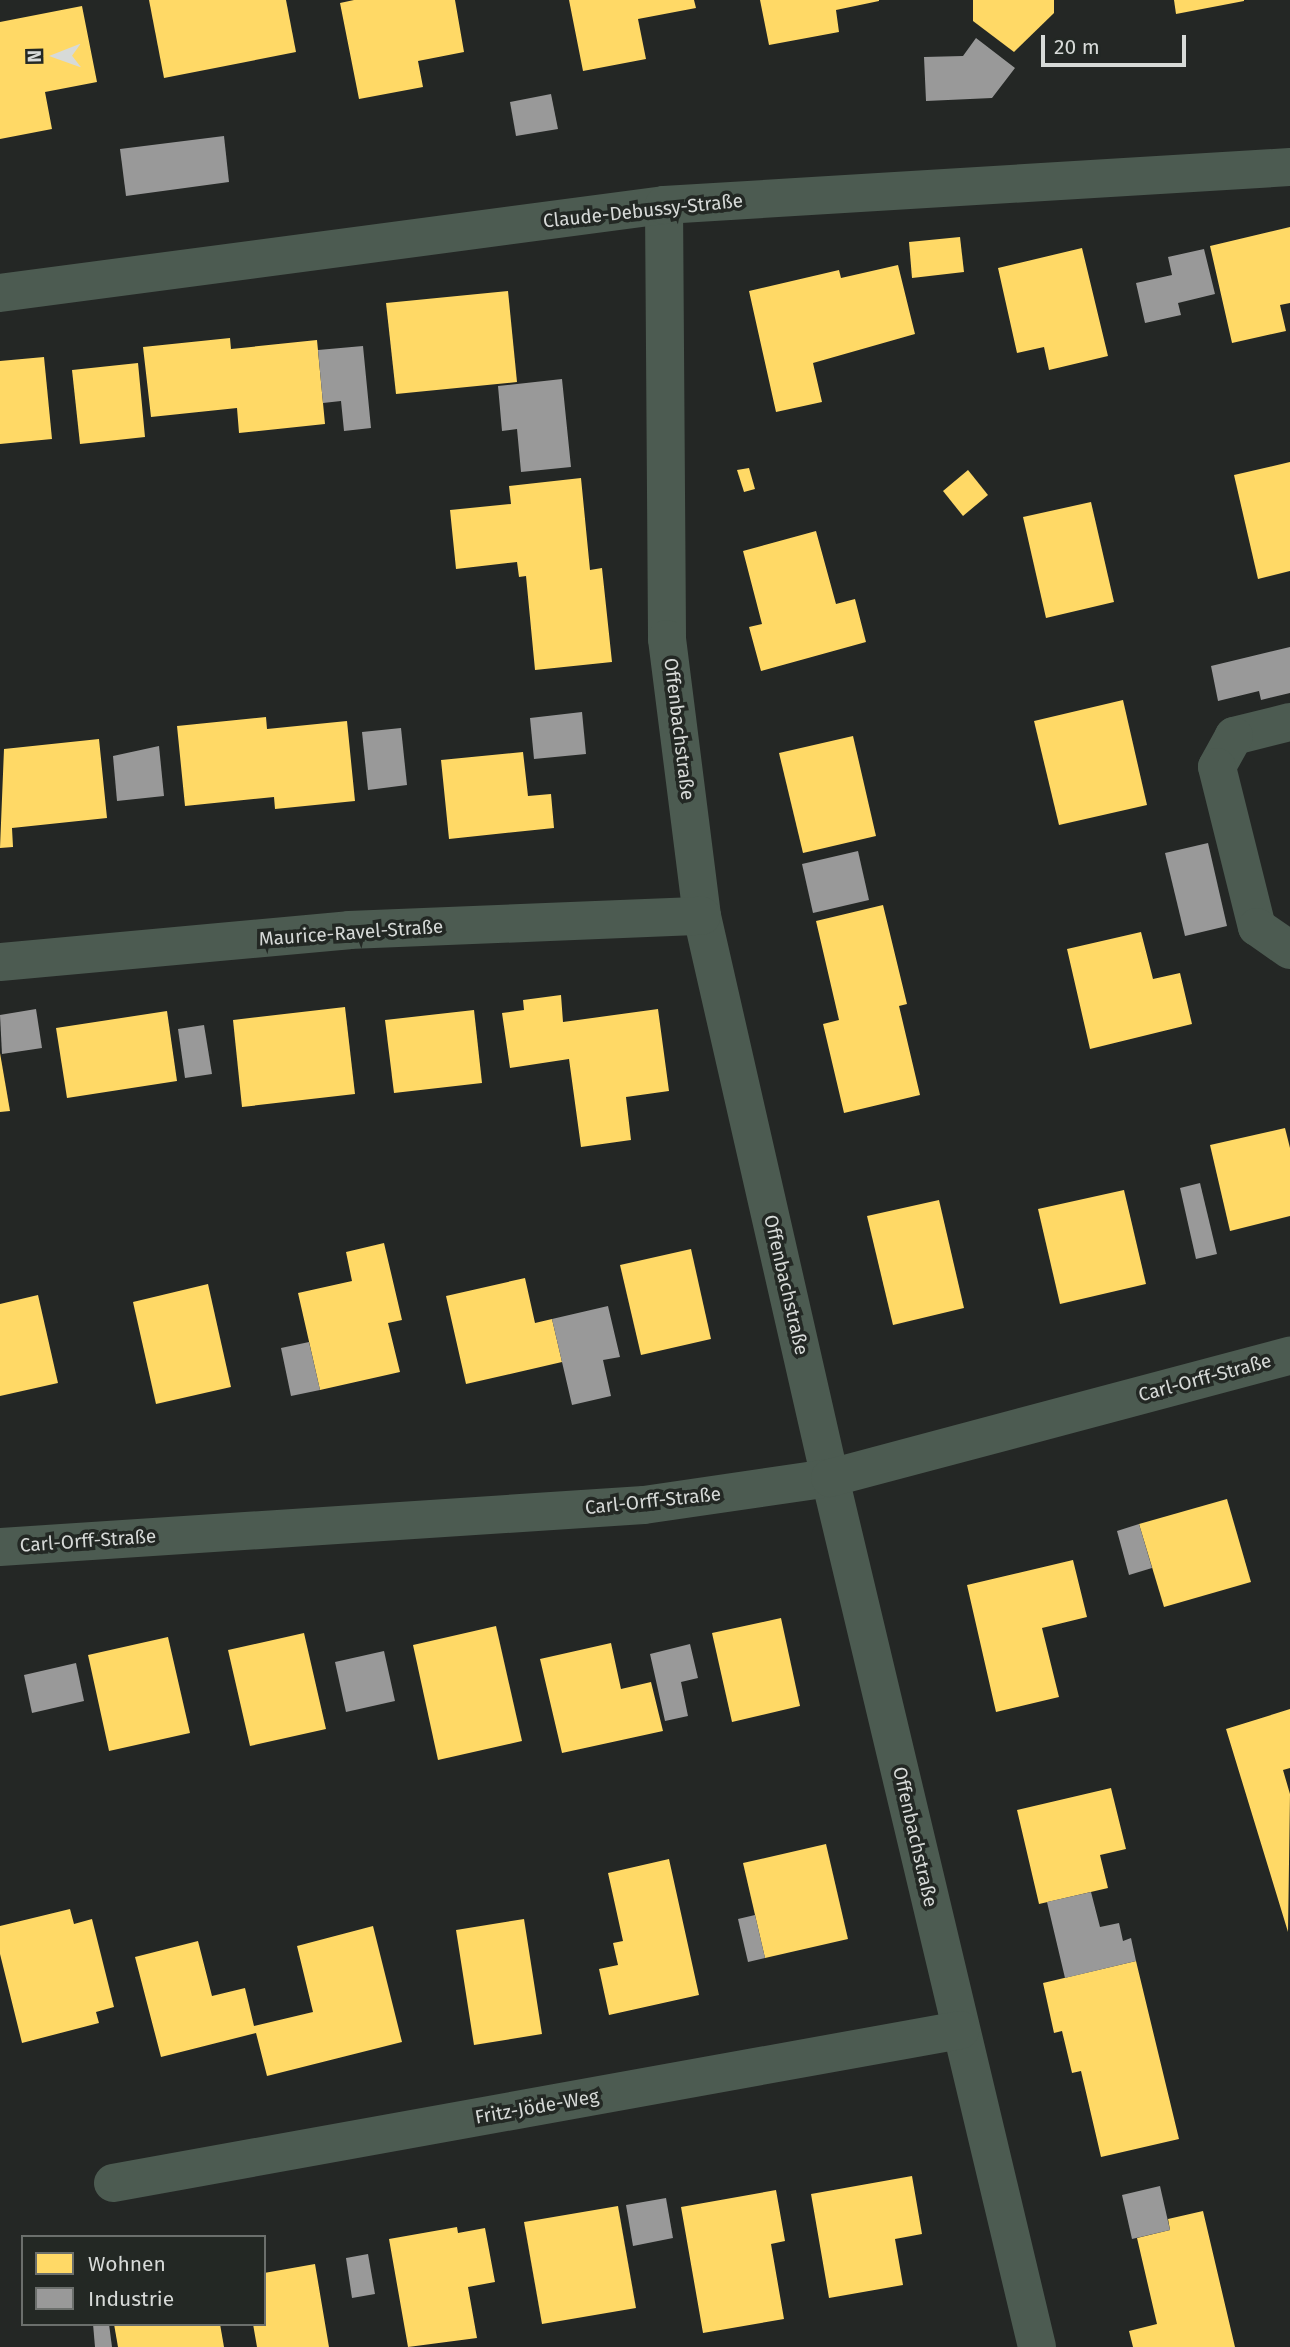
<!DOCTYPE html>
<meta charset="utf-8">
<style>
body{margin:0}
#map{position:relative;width:1290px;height:2347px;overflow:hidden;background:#242725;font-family:"Fira Sans",sans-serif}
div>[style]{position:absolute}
.homes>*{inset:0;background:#ffd966}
.industry>*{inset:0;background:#999}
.minor>*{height:38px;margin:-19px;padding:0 19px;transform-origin:19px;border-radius:19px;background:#4c5b51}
span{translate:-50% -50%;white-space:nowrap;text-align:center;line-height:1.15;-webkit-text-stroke:7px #232824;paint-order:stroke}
.street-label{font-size:19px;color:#d7dad8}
.legend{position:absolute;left:21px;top:2235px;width:245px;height:91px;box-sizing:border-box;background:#232824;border:2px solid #6b6f6c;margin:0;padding:9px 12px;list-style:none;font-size:21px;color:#d7dad8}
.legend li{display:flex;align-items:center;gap:14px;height:35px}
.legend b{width:35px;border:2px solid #6b6f6c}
.north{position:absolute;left:21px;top:21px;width:70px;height:70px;-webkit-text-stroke:5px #232824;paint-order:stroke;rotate:269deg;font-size:19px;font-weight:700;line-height:28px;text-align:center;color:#d7dad8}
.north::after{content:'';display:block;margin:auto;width:24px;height:32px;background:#d7dad8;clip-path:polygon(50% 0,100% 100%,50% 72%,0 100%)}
.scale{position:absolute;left:1041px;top:35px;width:145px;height:32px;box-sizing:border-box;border:4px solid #d7dad8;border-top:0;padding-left:9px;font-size:21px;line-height:24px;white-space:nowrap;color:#d7dad8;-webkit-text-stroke:5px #232824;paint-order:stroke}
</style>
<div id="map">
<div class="homes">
<i style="clip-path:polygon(149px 0,286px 0,296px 52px,164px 78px)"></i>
<i style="clip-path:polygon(354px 0,455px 0,464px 52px,418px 61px,423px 87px,359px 99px,340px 3px)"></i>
<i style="clip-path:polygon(569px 0,694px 0,696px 8px,638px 19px,646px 59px,583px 71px)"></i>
<i style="clip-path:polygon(760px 0,879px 0,879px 1px,836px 10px,839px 32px,769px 45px)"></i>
<i style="clip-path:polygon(973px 0,1054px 0,1054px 13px,1014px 52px,973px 21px)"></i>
<i style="clip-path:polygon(1174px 0,1244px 0,1244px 1px,1176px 14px)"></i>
<i style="clip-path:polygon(82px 6px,97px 82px,45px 92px,52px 129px,0 139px,0 22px)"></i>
<i style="clip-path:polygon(1290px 227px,1290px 303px,1280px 305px,1286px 331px,1232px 343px,1210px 246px)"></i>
<i style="clip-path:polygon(960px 237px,964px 272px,912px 278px,909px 242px)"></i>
<i style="clip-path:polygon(1082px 248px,1108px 356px,1049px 370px,1044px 347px,1017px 353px,998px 268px)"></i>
<i style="clip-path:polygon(898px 265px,915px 334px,813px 363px,822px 402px,776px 412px,749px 291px,839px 270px,841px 278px)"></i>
<i style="clip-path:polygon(508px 291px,517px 382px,396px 394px,386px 303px)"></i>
<i style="clip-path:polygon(230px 338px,231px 349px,317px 340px,325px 424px,239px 433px,237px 408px,151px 417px,143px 347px)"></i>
<i style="clip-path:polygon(44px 357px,52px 439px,0 444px,0 361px)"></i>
<i style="clip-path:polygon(138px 363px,145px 437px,80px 444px,72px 370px)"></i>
<i style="clip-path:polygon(1290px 462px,1290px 571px,1258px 579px,1234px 475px)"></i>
<i style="clip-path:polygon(749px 468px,755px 489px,744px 492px,737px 470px)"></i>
<i style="clip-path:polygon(968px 470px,988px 495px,963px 516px,943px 491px)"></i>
<i style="clip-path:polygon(581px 478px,590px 570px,602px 568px,612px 662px,535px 670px,526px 576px,519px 577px,517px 562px,456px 569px,450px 510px,511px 504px,509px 486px)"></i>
<i style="clip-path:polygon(1091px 502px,1114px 602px,1046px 618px,1023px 517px)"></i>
<i style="clip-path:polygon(816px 531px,836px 604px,855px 599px,866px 642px,761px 671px,749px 627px,762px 624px,743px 551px)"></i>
<i style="clip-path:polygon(1123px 700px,1147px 805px,1059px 825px,1034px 721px)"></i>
<i style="clip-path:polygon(266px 717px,267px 729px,347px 721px,355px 801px,275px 809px,274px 797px,185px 806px,177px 726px)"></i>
<i style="clip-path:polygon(853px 736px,876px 836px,803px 853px,779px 753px)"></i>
<i style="clip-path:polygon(99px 739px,107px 818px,12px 828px,13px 847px,0 848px,4px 749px)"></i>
<i style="clip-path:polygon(523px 752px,528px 796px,551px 794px,554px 828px,449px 839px,441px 760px)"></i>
<i style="clip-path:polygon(883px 905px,907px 1004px,899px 1006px,920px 1095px,844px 1113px,823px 1024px,839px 1020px,816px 921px)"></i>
<i style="clip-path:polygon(1141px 932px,1153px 979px,1180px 973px,1192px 1024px,1090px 1049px,1067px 949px)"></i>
<i style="clip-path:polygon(561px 995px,563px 1022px,658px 1009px,669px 1091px,626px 1097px,631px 1140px,581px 1147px,569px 1059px,510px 1068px,502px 1013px,524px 1010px,523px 1000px)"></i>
<i style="clip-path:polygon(345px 1007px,355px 1094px,242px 1107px,233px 1020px)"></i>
<i style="clip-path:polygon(474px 1010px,482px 1083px,394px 1093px,385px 1020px)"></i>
<i style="clip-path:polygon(167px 1011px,177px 1081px,67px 1098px,56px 1028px)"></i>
<i style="clip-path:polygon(0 1053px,10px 1111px,0 1112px)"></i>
<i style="clip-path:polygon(1285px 1128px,1290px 1148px,1290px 1216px,1230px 1231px,1210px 1145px)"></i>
<i style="clip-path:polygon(1124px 1190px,1146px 1284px,1060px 1304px,1038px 1209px)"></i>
<i style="clip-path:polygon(939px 1200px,964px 1308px,893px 1325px,867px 1216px)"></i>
<i style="clip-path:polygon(384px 1243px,402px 1320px,388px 1323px,400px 1372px,320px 1390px,298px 1293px,352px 1281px,346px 1252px)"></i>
<i style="clip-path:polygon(691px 1249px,711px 1339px,641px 1355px,620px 1265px)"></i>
<i style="clip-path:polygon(525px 1278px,535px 1323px,552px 1319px,562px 1362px,466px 1384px,446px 1296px)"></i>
<i style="clip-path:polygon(208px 1284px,231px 1387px,156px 1404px,133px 1302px)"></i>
<i style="clip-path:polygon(38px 1295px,58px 1383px,0 1396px,0 1304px)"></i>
<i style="clip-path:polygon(1227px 1499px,1251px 1582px,1164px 1607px,1139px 1524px)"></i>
<i style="clip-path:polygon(1073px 1560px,1087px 1617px,1042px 1628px,1059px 1697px,996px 1712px,967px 1585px)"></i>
<i style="clip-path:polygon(781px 1618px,800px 1706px,732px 1722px,712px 1633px)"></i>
<i style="clip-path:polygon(496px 1626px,522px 1741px,438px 1760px,413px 1645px)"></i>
<i style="clip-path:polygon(304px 1633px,326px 1729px,250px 1746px,228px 1650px)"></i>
<i style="clip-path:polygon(168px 1637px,190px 1733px,109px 1751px,88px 1655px)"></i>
<i style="clip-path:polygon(611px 1643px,621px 1689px,651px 1682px,663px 1731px,562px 1753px,540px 1659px)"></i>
<i style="clip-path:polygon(1290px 1709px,1290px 1768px,1283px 1770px,1290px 1794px,1288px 1932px,1226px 1729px)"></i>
<i style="clip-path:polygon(1111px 1788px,1126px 1849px,1100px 1855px,1108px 1888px,1039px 1904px,1017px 1810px)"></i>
<i style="clip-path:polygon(826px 1844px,848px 1939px,765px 1958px,743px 1863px)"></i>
<i style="clip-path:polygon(669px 1859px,699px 1995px,609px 2015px,599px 1969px,618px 1965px,613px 1943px,623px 1941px,608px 1873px)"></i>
<i style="clip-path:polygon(70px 1909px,74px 1924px,92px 1919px,114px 2007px,96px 2012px,99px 2023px,22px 2043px,0 1954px,0 1926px)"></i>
<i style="clip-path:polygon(524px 1919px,542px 2034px,474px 2045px,456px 1930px)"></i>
<i style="clip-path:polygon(373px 1926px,402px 2042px,267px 2076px,256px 2033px,161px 2057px,135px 1957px,198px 1941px,212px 1996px,245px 1988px,254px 2026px,313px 2012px,297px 1946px)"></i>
<i style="clip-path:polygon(1136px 1961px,1179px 2139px,1101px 2157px,1081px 2071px,1072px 2073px,1062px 2031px,1054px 2033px,1043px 1983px)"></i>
<i style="clip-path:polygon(912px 2176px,922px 2234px,895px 2239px,903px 2285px,829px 2298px,811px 2194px)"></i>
<i style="clip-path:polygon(776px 2190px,785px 2241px,771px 2244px,784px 2319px,703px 2333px,681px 2207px)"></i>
<i style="clip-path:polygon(618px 2206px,636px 2308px,542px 2324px,524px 2222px)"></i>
<i style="clip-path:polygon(1203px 2211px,1235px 2347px,1133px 2347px,1129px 2331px,1157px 2324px,1137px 2238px,1170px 2230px,1168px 2219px)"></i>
<i style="clip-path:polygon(457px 2227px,458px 2233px,485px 2228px,495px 2282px,468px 2287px,477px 2338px,408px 2347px,389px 2239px)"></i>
<i style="clip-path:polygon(315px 2264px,329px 2347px,257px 2347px,253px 2324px,264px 2324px,264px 2273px)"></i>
<i style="clip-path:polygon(114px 2324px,220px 2324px,224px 2347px,118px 2347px)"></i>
</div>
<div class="industry">
<i style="clip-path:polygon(976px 38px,1015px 68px,992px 98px,926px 101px,924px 57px,963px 56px)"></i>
<i style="clip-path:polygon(551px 94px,558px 129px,516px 136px,510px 102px)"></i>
<i style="clip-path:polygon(224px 136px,229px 182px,126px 196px,120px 149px)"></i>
<i style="clip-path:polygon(1204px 249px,1215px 294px,1178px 303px,1181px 315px,1145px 323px,1136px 283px,1172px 275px,1168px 257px)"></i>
<i style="clip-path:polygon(363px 346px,371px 428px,344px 431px,341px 401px,323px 403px,318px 350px)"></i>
<i style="clip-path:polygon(562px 379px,571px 467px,521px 472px,517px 429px,502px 431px,498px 386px)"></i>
<i style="clip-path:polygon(1290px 647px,1290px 693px,1261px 700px,1259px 691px,1218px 701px,1211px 666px)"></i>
<i style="clip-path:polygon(582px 712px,586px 754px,534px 759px,530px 718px)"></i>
<i style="clip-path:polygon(401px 728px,407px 785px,368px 790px,362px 732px)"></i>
<i style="clip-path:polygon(159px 746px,164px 796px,117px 801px,113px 756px)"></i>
<i style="clip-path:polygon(1208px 843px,1227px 926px,1185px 936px,1165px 853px)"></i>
<i style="clip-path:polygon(858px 851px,869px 900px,813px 913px,802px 864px)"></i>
<i style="clip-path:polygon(36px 1009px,42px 1048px,2px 1054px,0 1015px)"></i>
<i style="clip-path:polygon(204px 1025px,212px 1074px,185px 1078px,178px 1029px)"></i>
<i style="clip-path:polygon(1200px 1183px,1217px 1254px,1196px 1259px,1180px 1188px)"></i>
<i style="clip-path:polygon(608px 1306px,620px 1357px,603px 1360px,611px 1396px,572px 1405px,552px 1319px)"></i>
<i style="clip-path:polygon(309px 1342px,320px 1390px,291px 1396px,281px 1348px)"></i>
<i style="clip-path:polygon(1139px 1524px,1152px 1568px,1129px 1575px,1117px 1531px)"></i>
<i style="clip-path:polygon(690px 1644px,698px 1678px,681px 1682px,688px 1716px,665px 1721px,650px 1654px)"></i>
<i style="clip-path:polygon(384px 1651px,395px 1701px,346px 1712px,335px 1662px)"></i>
<i style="clip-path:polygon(76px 1663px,84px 1701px,32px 1713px,24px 1675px)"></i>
<i style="clip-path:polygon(1091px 1892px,1100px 1927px,1119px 1923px,1123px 1941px,1131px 1938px,1136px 1961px,1065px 1978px,1047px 1902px)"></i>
<i style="clip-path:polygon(755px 1915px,765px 1958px,748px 1962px,738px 1919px)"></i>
<i style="clip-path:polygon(1160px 2186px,1170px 2230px,1132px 2239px,1122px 2195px)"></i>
<i style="clip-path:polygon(666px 2198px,673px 2238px,633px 2246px,626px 2205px)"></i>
<i style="clip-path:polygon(368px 2254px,375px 2294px,352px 2298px,346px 2258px)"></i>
<i style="clip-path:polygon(93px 2324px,109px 2324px,112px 2347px,95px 2347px)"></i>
</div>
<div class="minor">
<i style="left:664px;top:205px;width:434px;rotate:89.6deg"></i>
<i style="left:667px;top:639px;width:279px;rotate:82.8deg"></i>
<i style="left:702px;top:916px;width:576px;rotate:77.17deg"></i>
<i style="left:830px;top:1478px;width:893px;rotate:76.6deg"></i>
<i style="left:0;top:293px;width:670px;rotate:-7.55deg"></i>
<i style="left:664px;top:205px;width:627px;rotate:-3.47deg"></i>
<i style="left:1290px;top:722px;width:58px;rotate:166deg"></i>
<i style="left:1234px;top:736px;width:35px;rotate:119deg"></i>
<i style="left:1217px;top:767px;width:165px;rotate:76deg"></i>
<i style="left:1257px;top:927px;width:40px;rotate:34.9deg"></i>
<i style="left:0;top:962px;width:350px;rotate:-5.2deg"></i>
<i style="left:349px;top:930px;width:353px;rotate:-2.3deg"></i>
<i style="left:0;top:1547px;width:645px;rotate:-3.73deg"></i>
<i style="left:644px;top:1505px;width:188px;rotate:-8.3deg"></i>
<i style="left:830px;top:1478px;width:476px;rotate:-14.9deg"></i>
<i style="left:113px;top:2183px;width:861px;rotate:-10.24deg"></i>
</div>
<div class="street-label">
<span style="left:643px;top:211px;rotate:-6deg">Claude-Debussy-Straße</span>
<span style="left:679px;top:729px;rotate:83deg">Offenbachstraße</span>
<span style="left:351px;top:933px;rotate:-4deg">Maurice-Ravel-Straße</span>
<span style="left:786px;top:1285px;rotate:77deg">Offenbachstraße</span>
<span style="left:1205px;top:1378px;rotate:-15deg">Carl-Orff-Straße</span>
<span style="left:653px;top:1501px;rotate:-6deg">Carl-Orff-Straße</span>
<span style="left:88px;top:1541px;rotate:-4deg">Carl-Orff-Straße</span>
<span style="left:915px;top:1837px;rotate:77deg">Offenbachstraße</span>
<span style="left:537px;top:2107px;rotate:-10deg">Fritz-Jöde-Weg</span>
</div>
<ul class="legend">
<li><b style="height:19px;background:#ffd966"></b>Wohnen</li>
<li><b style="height:19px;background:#999"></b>Industrie</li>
</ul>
<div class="north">N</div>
<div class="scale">20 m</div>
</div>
